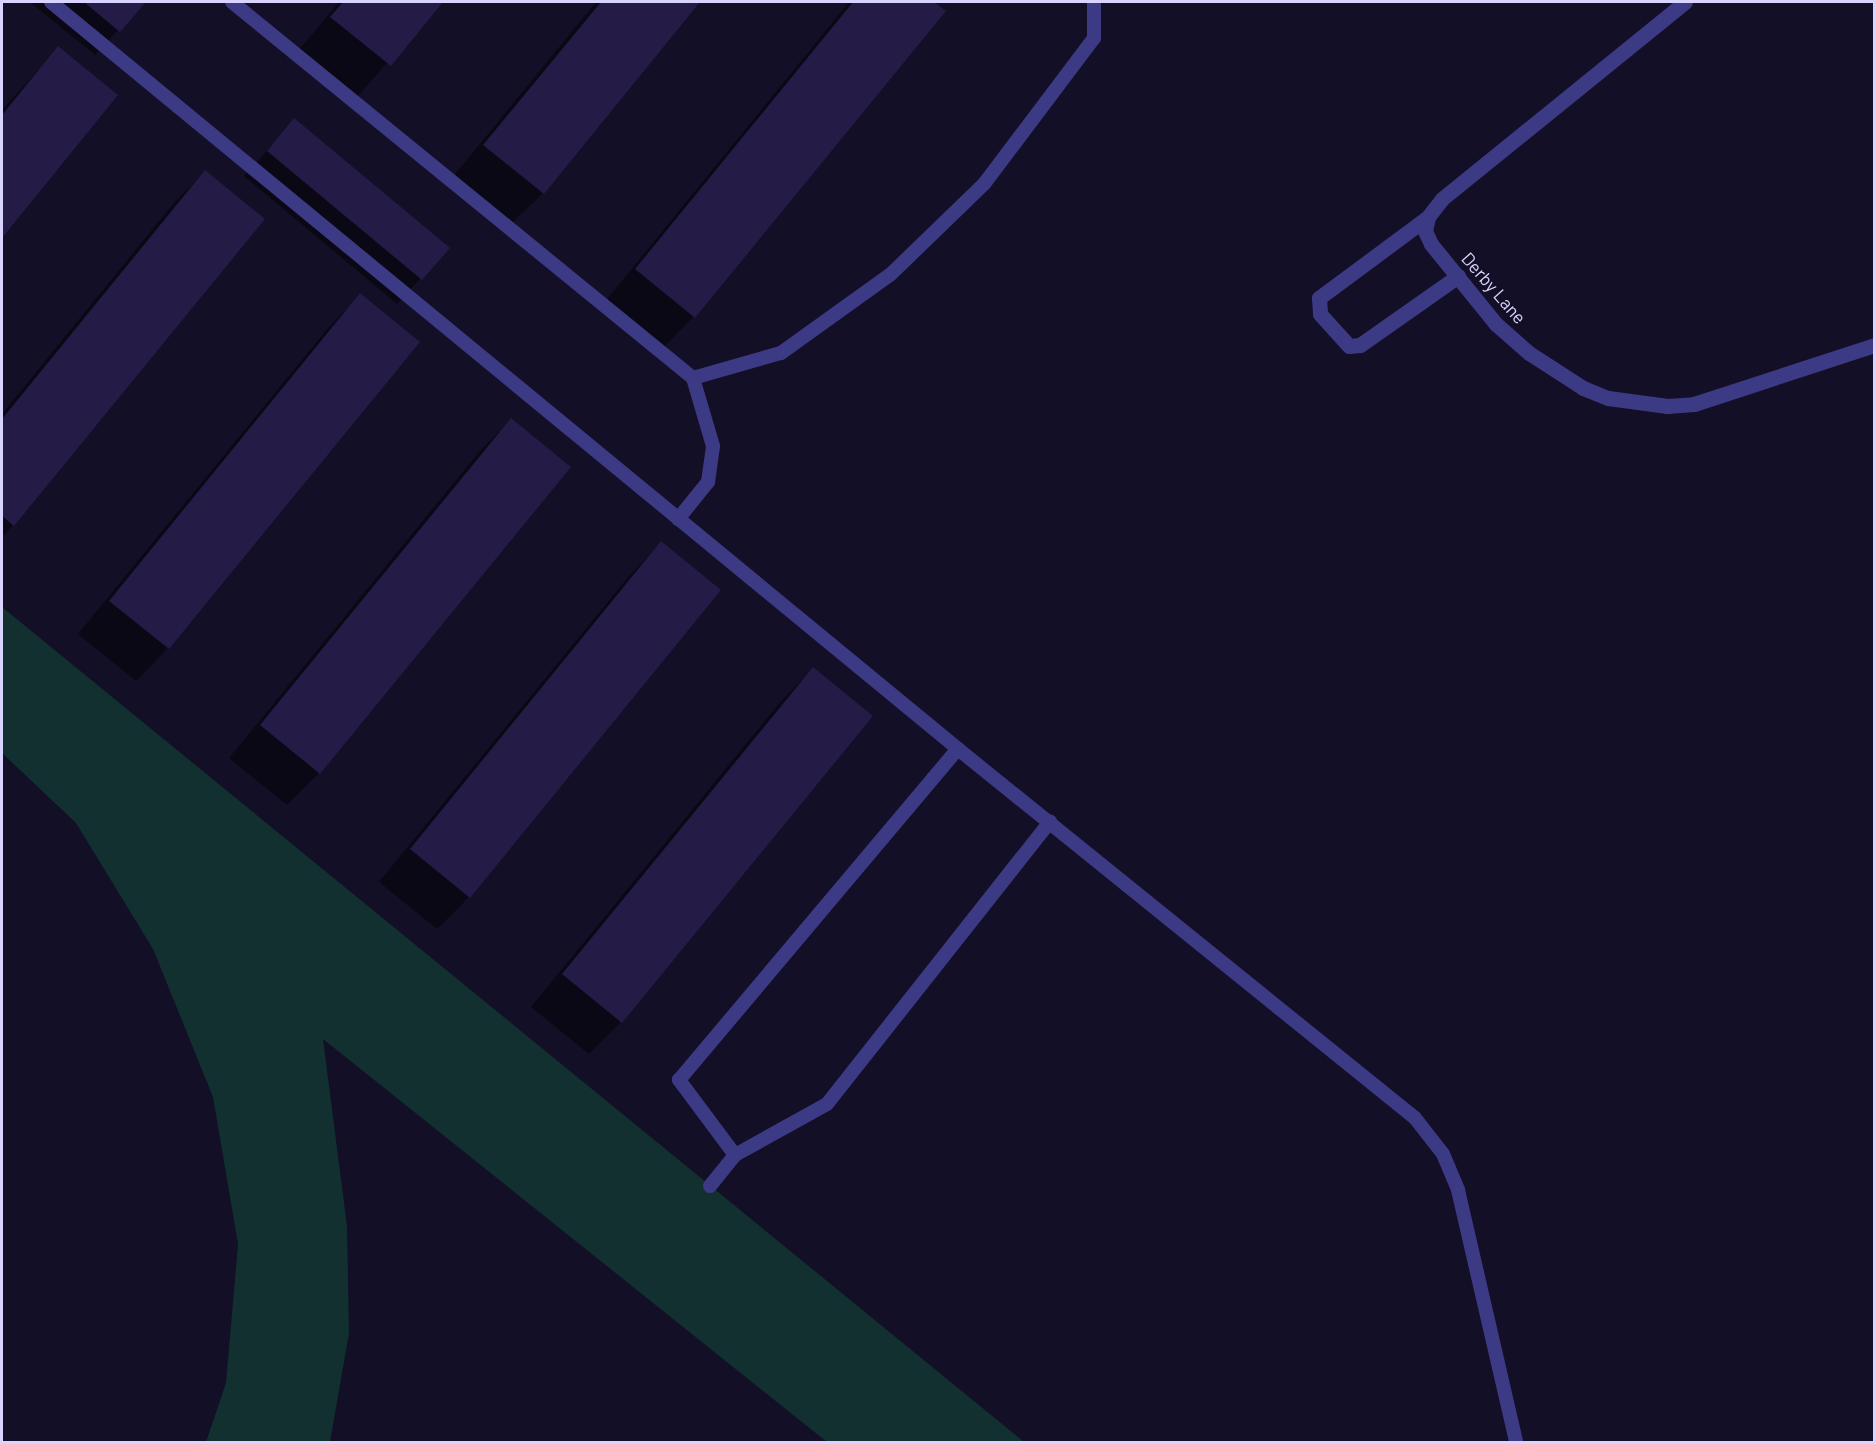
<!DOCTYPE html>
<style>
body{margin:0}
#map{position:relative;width:1876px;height:1444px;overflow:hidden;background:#130f26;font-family:Barlow,sans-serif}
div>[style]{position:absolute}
.green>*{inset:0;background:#12302f}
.shadow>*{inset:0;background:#0007}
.building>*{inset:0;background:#241b47}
.lane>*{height:14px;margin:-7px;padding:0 7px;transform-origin:7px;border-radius:7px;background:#3d3a85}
.street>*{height:15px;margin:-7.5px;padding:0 7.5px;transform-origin:7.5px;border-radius:7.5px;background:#3d3a85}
span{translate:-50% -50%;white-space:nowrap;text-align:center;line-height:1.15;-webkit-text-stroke:4.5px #130f26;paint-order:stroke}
.street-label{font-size:18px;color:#d9d4ff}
.frame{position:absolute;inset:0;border:3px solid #d9d4ff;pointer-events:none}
</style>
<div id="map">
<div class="green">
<i style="clip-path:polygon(2px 607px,1024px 1442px,827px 1442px,323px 1039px,347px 1226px,349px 1333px,330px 1442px,206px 1442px,226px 1383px,238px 1244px,213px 1097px,153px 949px,76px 823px,2px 753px)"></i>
</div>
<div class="shadow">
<i style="clip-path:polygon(30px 2px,144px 2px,95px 55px)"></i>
<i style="clip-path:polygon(339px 2px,441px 2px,357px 97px,299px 50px)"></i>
<i style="clip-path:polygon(596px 2px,699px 2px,543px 193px,510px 225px,452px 178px)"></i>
<i style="clip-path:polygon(849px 2px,932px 2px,944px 11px,693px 317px,661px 350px,604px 303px)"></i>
<i style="clip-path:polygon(58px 48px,116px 95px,2px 236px,2px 110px)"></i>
<i style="clip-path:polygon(295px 120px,448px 248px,397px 304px,244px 176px)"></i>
<i style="clip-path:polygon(205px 172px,13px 525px,2px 537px,2px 414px,173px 204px)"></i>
<i style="clip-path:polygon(360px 295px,418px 343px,168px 648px,136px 681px,78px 634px,328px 328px)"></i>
<i style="clip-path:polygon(511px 420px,319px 773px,287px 805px,229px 758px,479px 452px)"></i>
<i style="clip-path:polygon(661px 543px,469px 897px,437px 929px,379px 882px,629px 576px)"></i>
<i style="clip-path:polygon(813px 669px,621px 1022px,589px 1054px,531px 1007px,781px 701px)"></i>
</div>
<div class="building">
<i style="clip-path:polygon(84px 2px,146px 2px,120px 32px)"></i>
<i style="clip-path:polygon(343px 2px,443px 2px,391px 66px,330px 17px)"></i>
<i style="clip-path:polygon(601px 2px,700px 2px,544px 194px,483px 145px)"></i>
<i style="clip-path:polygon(853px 2px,934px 2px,946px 11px,695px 318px,635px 269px)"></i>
<i style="clip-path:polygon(58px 46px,118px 95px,2px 238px,2px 115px)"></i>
<i style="clip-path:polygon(294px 118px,450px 248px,422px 280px,267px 151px)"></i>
<i style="clip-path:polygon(205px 170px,265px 219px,14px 526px,2px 516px,2px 419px)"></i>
<i style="clip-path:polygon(360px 293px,420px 342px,169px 649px,109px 601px)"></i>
<i style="clip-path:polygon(511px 418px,571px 467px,320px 774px,260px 725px)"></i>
<i style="clip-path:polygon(661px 541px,721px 590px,470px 898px,410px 849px)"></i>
<i style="clip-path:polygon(813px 667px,873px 716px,622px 1023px,562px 974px)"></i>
</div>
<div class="lane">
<i style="left:51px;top:2px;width:1175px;rotate:39.47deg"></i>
<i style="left:958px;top:749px;width:587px;rotate:38.92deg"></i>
<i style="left:1415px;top:1118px;width:46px;rotate:52.1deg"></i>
<i style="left:1443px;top:1154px;width:39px;rotate:67deg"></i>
<i style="left:1458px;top:1190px;width:259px;rotate:77deg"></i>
<i style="left:232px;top:2px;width:595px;rotate:39.2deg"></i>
<i style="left:693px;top:378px;width:91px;rotate:-15.9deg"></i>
<i style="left:781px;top:353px;width:135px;rotate:-35.7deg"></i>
<i style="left:891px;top:274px;width:129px;rotate:-44.1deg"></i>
<i style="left:984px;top:184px;width:183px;rotate:-53deg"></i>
<i style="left:1094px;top:38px;width:36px;rotate:-90deg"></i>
<i style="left:678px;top:519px;width:48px;rotate:-51deg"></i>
<i style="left:708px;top:482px;width:36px;rotate:-82deg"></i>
<i style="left:713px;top:446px;width:71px;rotate:-106.4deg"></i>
<i style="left:735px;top:1155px;width:105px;rotate:-29deg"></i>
<i style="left:827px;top:1104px;width:360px;rotate:-51.7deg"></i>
<i style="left:710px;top:1186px;width:40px;rotate:-51deg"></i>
<i style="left:735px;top:1155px;width:94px;rotate:-126.7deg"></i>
<i style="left:679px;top:1080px;width:433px;rotate:-49.9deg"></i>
</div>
<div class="street">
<i style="left:1685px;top:2px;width:313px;rotate:141deg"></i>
<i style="left:1442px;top:199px;width:23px;rotate:128deg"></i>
<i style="left:1428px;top:217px;width:14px;rotate:102deg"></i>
<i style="left:1425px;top:231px;width:14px;rotate:65deg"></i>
<i style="left:1431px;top:244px;width:103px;rotate:50.9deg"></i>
<i style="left:1496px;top:324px;width:44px;rotate:41.3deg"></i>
<i style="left:1529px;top:353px;width:64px;rotate:32.9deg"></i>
<i style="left:1583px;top:388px;width:27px;rotate:22deg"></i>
<i style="left:1608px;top:398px;width:60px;rotate:7.7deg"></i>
<i style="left:1667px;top:406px;width:27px;rotate:-4deg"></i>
<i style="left:1694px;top:404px;width:189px;rotate:-18.1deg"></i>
<i style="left:1428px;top:217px;width:136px;rotate:143.4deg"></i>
<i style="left:1319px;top:298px;width:16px;rotate:86deg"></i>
<i style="left:1320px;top:314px;width:43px;rotate:47.8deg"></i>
<i style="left:1349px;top:346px;width:11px;rotate:-5deg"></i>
<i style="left:1360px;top:345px;width:120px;rotate:-35.1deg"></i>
</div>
<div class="street-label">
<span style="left:1494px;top:288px;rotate:49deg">Derby Lane</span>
</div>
<div class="frame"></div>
</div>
